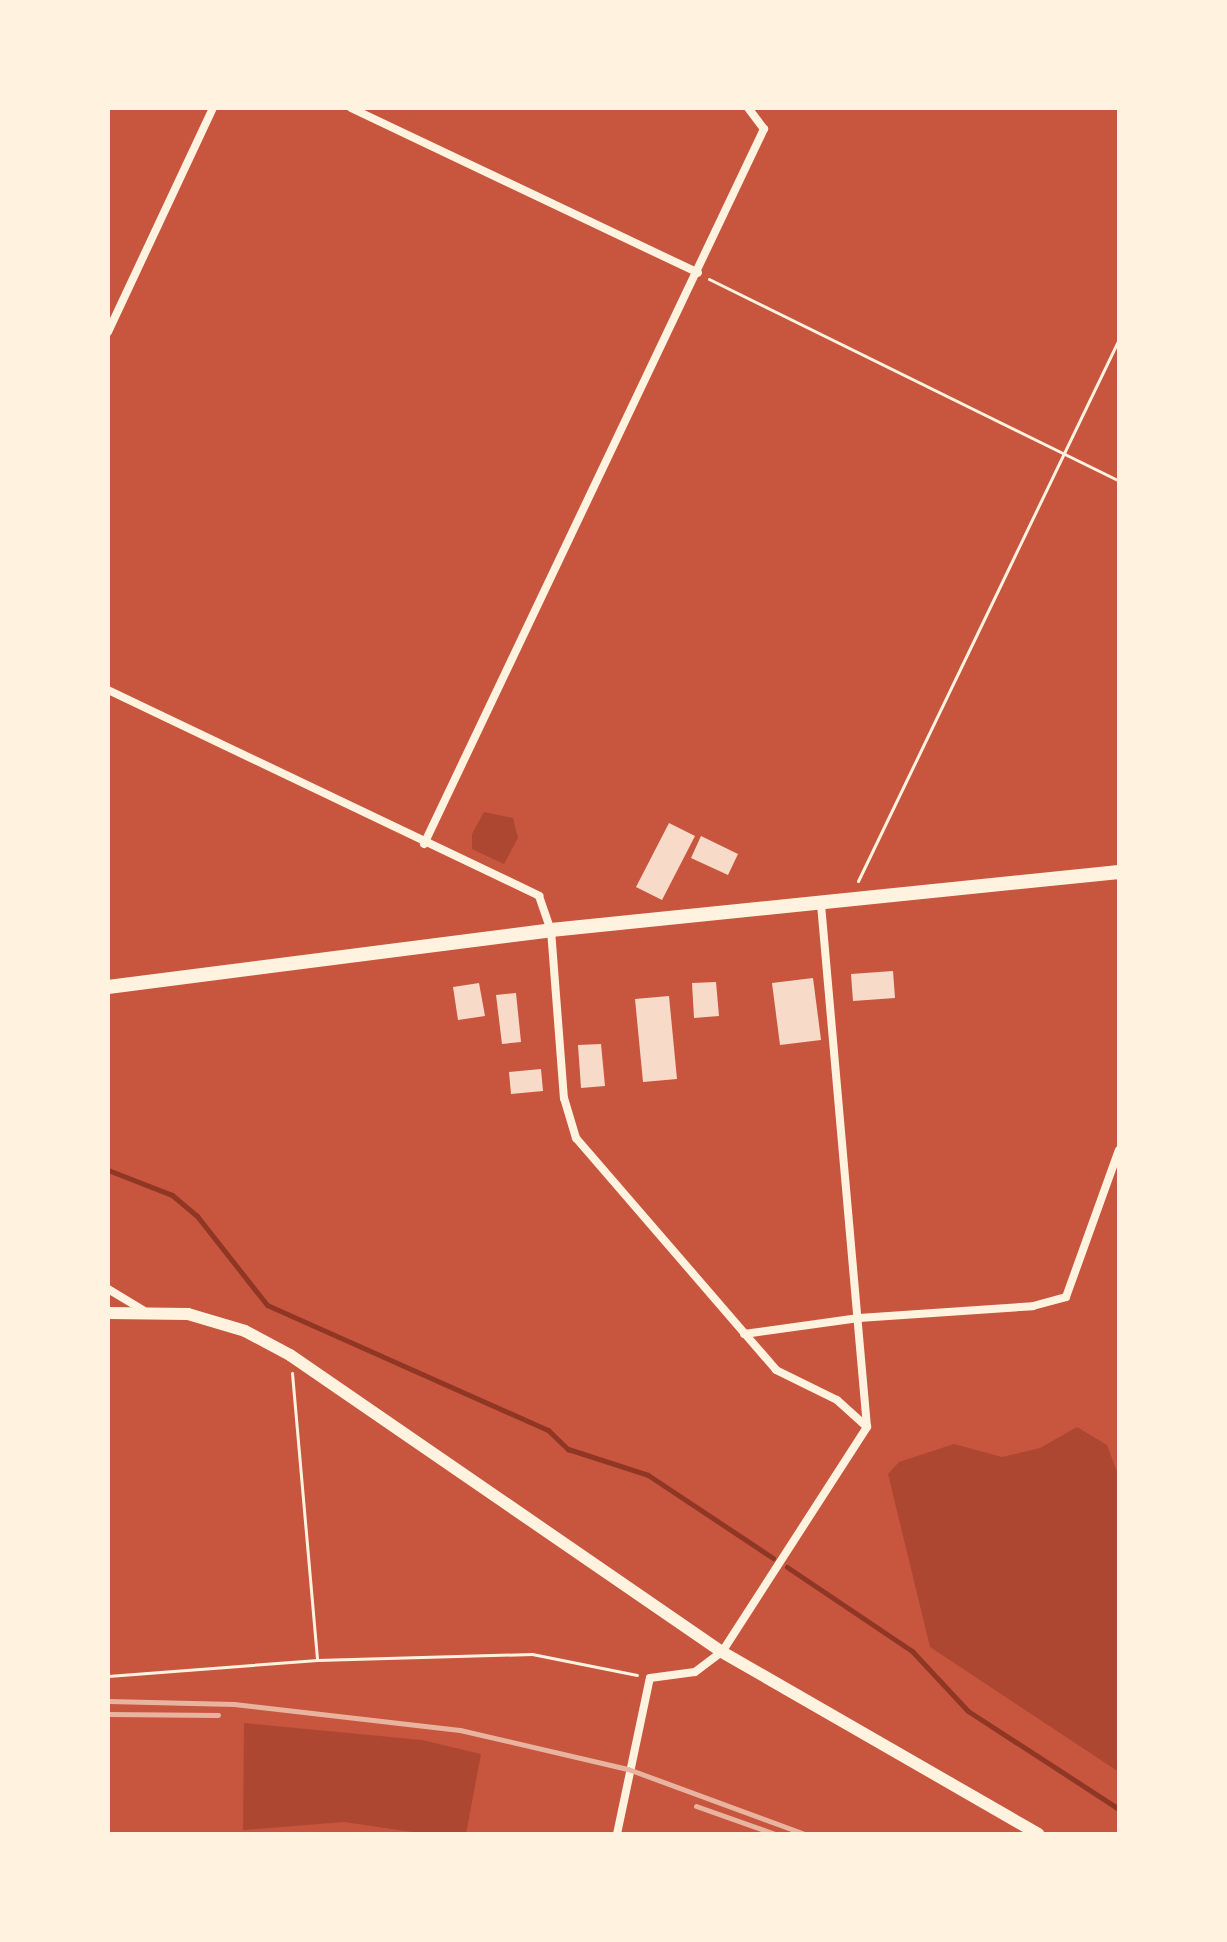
<!DOCTYPE html>
<style>
body{margin:0}
#map{position:relative;width:1227px;height:1942px;overflow:hidden;background:#c8553d;font-family:Jost,sans-serif}
div>[style]{position:absolute}
.green>*{inset:0;background:#ae4732}
.stream>*{height:5px;margin:-2.5px;padding:0 2.5px;transform-origin:2.5px;border-radius:2.5px;background:#8f3625}
.building>*{inset:0;background:#f7dbc8}
.path>*{height:3px;margin:-1.5px;padding:0 1.5px;transform-origin:1.5px;border-radius:1.5px;background:#fff3e0}
.minor>*{height:8px;margin:-4px;padding:0 4px;transform-origin:4px;border-radius:4px;background:#fff3e0}
.tertiary>*{height:12px;margin:-6px;padding:0 6px;transform-origin:6px;border-radius:6px;background:#fff3e0}
.secondary>*{height:14px;margin:-7px;padding:0 7px;transform-origin:7px;border-radius:7px;background:#fff3e0}
.rail>*{height:5px;margin:-2.5px;padding:0 2.5px;transform-origin:2.5px;border-radius:2.5px;background:#e9b49f}
span{translate:-50% -50%;white-space:nowrap;text-align:center;line-height:1.15;-webkit-text-stroke:8px #fff3e0;paint-order:stroke}
.frame{position:absolute;inset:0;border:110px solid #fff3e0;pointer-events:none}
</style>
<div id="map">
<div class="green">
<i style="clip-path:polygon(484px 812px,513px 818px,518px 838px,504px 864px,472px 849px,472px 834px)"></i>
<i style="clip-path:polygon(1077px 1427px,1107px 1445px,1119px 1477px,1119px 1772px,930px 1647px,888px 1474px,899px 1462px,954px 1444px,1002px 1457px,1040px 1448px)"></i>
<i style="clip-path:polygon(244px 1723px,422px 1740px,481px 1754px,466px 1834px,426px 1834px,344px 1822px,243px 1830px)"></i>
</div>
<div class="stream">
<i style="left:108px;top:1170px;width:69px;rotate:21.3deg"></i>
<i style="left:172px;top:1195px;width:33px;rotate:40deg"></i>
<i style="left:197px;top:1216px;width:113px;rotate:51.8deg"></i>
<i style="left:267px;top:1305px;width:308px;rotate:24deg"></i>
<i style="left:548px;top:1430px;width:28px;rotate:44deg"></i>
<i style="left:568px;top:1449px;width:84px;rotate:18deg"></i>
<i style="left:648px;top:1475px;width:150px;rotate:33.6deg"></i>
<i style="left:787px;top:1567px;width:151px;rotate:33.9deg"></i>
<i style="left:912px;top:1651px;width:82px;rotate:47deg"></i>
<i style="left:968px;top:1711px;width:180px;rotate:33deg"></i>
</div>
<div class="building">
<i style="clip-path:polygon(669px 823px,695px 836px,662px 900px,636px 887px)"></i>
<i style="clip-path:polygon(701px 836px,738px 854px,728px 875px,691px 858px)"></i>
<i style="clip-path:polygon(893px 971px,895px 998px,853px 1001px,851px 974px)"></i>
<i style="clip-path:polygon(813px 978px,821px 1040px,780px 1045px,772px 983px)"></i>
<i style="clip-path:polygon(716px 982px,719px 1016px,694px 1018px,692px 983px)"></i>
<i style="clip-path:polygon(479px 983px,485px 1016px,458px 1020px,453px 987px)"></i>
<i style="clip-path:polygon(516px 993px,521px 1042px,502px 1044px,496px 995px)"></i>
<i style="clip-path:polygon(669px 996px,677px 1079px,643px 1082px,635px 999px)"></i>
<i style="clip-path:polygon(601px 1044px,605px 1086px,581px 1088px,578px 1045px)"></i>
<i style="clip-path:polygon(541px 1069px,543px 1091px,511px 1094px,509px 1072px)"></i>
</div>
<div class="path">
<i style="left:709px;top:279px;width:457px;rotate:26.2deg"></i>
<i style="left:858px;top:881px;width:602px;rotate:-64.29deg"></i>
<i style="left:292px;top:1373px;width:288px;rotate:85deg"></i>
<i style="left:108px;top:1676px;width:210px;rotate:-4.4deg"></i>
<i style="left:317px;top:1660px;width:215px;rotate:-1.6deg"></i>
<i style="left:532px;top:1654px;width:107px;rotate:11.3deg"></i>
</div>
<div class="minor">
<i style="left:351px;top:108px;width:384px;rotate:25.4deg"></i>
<i style="left:108px;top:332px;width:247px;rotate:-64.9deg"></i>
<i style="left:108px;top:690px;width:478px;rotate:25.5deg"></i>
<i style="left:539px;top:896px;width:36px;rotate:71deg"></i>
<i style="left:551px;top:930px;width:169px;rotate:85.6deg"></i>
<i style="left:564px;top:1098px;width:42px;rotate:73.3deg"></i>
<i style="left:576px;top:1138px;width:306px;rotate:49.2deg"></i>
<i style="left:776px;top:1370px;width:68px;rotate:26.2deg"></i>
<i style="left:837px;top:1400px;width:40px;rotate:42deg"></i>
<i style="left:424px;top:844px;width:792px;rotate:-64.57deg"></i>
<i style="left:764px;top:129px;width:26px;rotate:-127deg"></i>
<i style="left:108px;top:1289px;width:41px;rotate:31deg"></i>
<i style="left:744px;top:1334px;width:116px;rotate:-7.9deg"></i>
<i style="left:859px;top:1318px;width:174px;rotate:-3.9deg"></i>
<i style="left:1033px;top:1306px;width:34px;rotate:-15deg"></i>
<i style="left:1066px;top:1297px;width:156px;rotate:-70.2deg"></i>
<i style="left:617px;top:1834px;width:159px;rotate:-78.1deg"></i>
<i style="left:650px;top:1678px;width:45px;rotate:-7.6deg"></i>
<i style="left:695px;top:1672px;width:34px;rotate:-37deg"></i>
<i style="left:722px;top:1652px;width:268px;rotate:-57.2deg"></i>
<i style="left:867px;top:1427px;width:525px;rotate:-95.03deg"></i>
</div>
<div class="tertiary">
<i style="left:108px;top:1313px;width:80px;rotate:0.7deg"></i>
<i style="left:188px;top:1314px;width:59px;rotate:16.6deg"></i>
<i style="left:245px;top:1331px;width:51px;rotate:28.1deg"></i>
<i style="left:290px;top:1355px;width:524px;rotate:34.51deg"></i>
<i style="left:722px;top:1652px;width:365px;rotate:29.9deg"></i>
</div>
<div class="secondary">
<i style="left:108px;top:987px;width:447px;rotate:-7.3deg"></i>
<i style="left:551px;top:930px;width:571px;rotate:-5.83deg"></i>
</div>
<div class="rail">
<i style="left:108px;top:1701px;width:126px;rotate:1.4deg"></i>
<i style="left:234px;top:1704px;width:227px;rotate:6.6deg"></i>
<i style="left:460px;top:1730px;width:172px;rotate:13.1deg"></i>
<i style="left:628px;top:1769px;width:189px;rotate:20.2deg"></i>
<i style="left:108px;top:1714px;width:110px;rotate:0.5deg"></i>
<i style="left:696px;top:1806px;width:84px;rotate:19.5deg"></i>
</div>
<div class="frame"></div>
</div>
